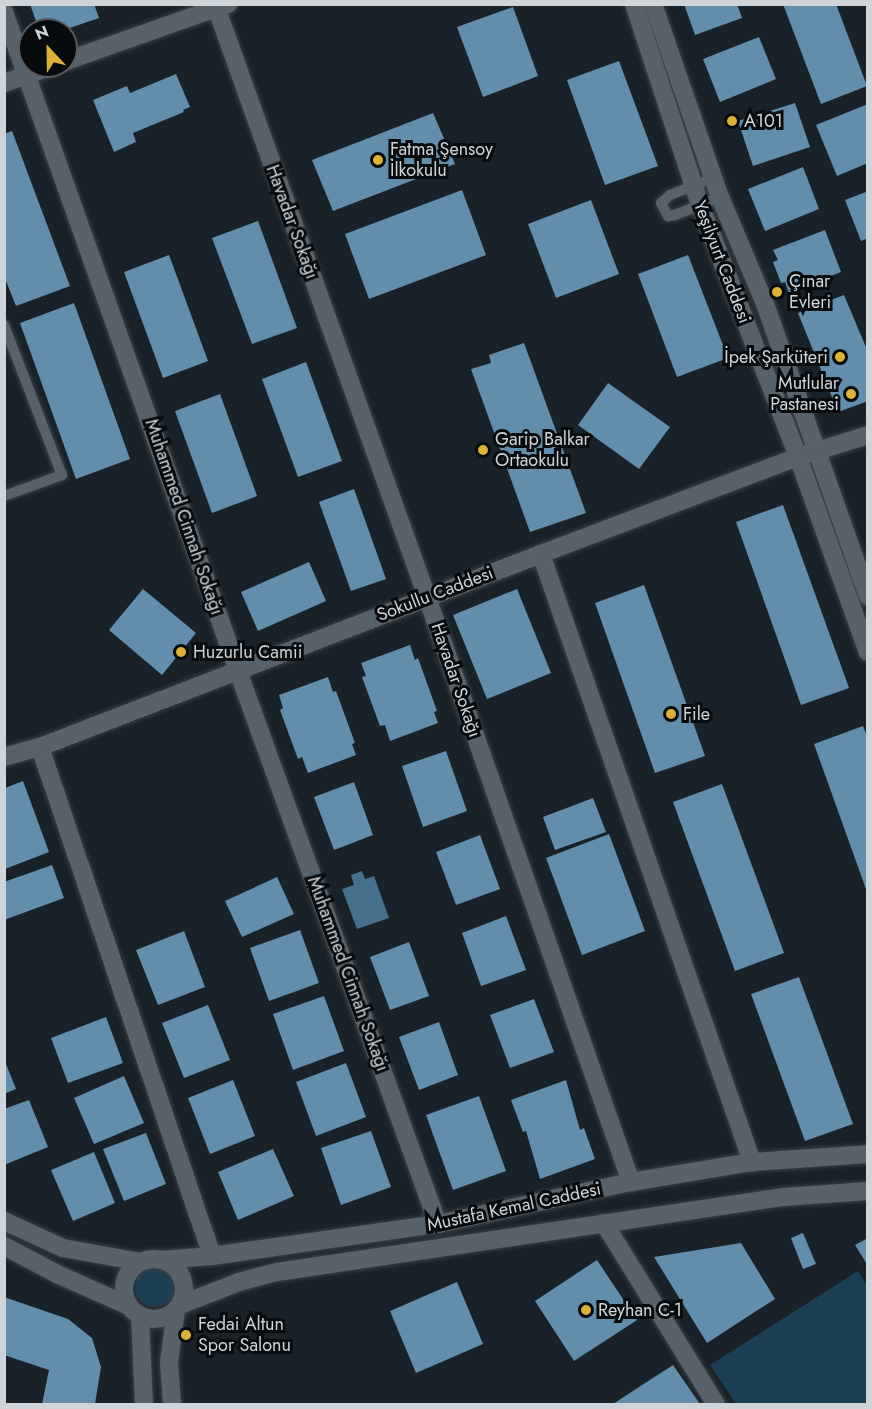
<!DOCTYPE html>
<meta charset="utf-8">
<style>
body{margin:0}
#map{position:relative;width:872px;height:1409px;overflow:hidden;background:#192228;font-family:Jost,sans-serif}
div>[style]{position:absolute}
.green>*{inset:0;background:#1d3f54}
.round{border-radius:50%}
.water>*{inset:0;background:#46708c}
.building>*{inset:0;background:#628eab}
.roads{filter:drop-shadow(0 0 2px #393f45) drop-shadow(0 0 2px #393f45)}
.lane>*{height:10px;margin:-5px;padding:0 5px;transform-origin:5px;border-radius:5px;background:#58626a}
.street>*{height:18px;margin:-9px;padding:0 9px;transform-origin:9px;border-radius:9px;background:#58626a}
.secondary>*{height:18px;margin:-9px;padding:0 9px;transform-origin:9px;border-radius:9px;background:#58626a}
.secondary>.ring{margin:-9px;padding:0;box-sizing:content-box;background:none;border:18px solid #58626a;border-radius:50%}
.dots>*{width:16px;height:16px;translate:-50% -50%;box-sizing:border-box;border:3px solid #070b0e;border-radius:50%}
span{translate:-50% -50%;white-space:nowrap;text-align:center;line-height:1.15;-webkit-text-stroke:6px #070b0e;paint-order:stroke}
.poi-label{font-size:18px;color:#ced4d8}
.left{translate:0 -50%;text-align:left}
.right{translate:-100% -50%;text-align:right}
.street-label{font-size:18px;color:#ced4d8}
.frame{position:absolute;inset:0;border:6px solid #ced4d8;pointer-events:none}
.north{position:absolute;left:18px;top:18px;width:60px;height:60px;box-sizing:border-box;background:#070b0e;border:2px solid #575b5f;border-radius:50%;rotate:338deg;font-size:16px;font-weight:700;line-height:24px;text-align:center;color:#ced4d8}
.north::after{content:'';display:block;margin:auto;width:21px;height:27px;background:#ddb133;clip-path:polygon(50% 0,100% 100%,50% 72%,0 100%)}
</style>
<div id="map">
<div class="green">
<i class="round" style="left:135px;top:1267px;width:40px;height:40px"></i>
<i style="clip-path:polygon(858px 1271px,867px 1286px,867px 1404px,736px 1404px,710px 1365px)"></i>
</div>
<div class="water">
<i style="clip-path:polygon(362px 871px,365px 879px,374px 876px,389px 918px,357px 929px,342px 889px,354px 885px,351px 875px)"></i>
</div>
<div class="building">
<i style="clip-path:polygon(30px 4px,94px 4px,99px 18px,64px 30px,39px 30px)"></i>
<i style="clip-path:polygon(684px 4px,737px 4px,742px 18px,695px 35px)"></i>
<i style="clip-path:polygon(783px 4px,836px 4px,867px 86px,821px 104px)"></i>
<i style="clip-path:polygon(513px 7px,538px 76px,483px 97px,457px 27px)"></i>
<i style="clip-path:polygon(759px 37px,776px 79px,720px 102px,703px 59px)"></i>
<i style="clip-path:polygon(619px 61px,658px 166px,605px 185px,567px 80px)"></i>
<i style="clip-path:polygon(176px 74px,190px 107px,183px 110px,184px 112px,133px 133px,136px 142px,114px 152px,93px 100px,127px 86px,130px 93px)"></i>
<i style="clip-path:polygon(795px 103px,810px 147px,753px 166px,738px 121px)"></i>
<i style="clip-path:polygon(868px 104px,868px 163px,837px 176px,816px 125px)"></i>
<i style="clip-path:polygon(433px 113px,455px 164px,333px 211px,312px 160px)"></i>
<i style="clip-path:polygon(12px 131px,70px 286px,16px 306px,4px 276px,4px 134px)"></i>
<i style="clip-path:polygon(803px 167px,819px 209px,765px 231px,748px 189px)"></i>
<i style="clip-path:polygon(868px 188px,868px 238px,861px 241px,845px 200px,866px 192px)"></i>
<i style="clip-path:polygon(462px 190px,486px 255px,369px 299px,345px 234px)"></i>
<i style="clip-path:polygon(591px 200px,619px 274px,556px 298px,528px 224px)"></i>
<i style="clip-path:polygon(258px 221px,297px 328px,252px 344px,212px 238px)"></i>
<i style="clip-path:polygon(825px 230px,841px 272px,789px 293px,785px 282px,781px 283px,773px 262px,778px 260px,773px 250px)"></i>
<i style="clip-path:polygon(169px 255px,208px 361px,163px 378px,124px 272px)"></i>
<i style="clip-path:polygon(688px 255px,728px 358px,677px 377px,638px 274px)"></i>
<i style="clip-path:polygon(844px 295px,868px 352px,868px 401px,838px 412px,798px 313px)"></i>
<i style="clip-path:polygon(74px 303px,130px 459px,76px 479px,20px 323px)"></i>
<i style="clip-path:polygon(524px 343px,586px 513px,530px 532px,471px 369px,491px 363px,489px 355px)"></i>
<i style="clip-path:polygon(306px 362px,342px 461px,298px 477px,262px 379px)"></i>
<i style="clip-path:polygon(608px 383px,670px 427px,639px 469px,578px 425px)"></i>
<i style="clip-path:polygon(220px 394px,257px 496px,212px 513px,175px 411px)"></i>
<i style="clip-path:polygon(354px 489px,386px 579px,351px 591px,319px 502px)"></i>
<i style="clip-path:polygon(783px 505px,849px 688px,801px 705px,736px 522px)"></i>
<i style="clip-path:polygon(309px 562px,326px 601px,258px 631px,241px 592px)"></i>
<i style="clip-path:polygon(644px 585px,705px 756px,655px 773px,595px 603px)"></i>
<i style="clip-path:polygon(143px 589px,196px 633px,162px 675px,109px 630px)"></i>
<i style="clip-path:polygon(517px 589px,551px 673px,487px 699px,453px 615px)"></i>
<i style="clip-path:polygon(410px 645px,415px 660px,418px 658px,437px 711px,434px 712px,438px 723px,390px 741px,385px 725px,380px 726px,362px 677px,366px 676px,361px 663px)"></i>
<i style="clip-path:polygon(328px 677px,333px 692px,336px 691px,355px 743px,352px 744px,356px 755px,308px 773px,302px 757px,298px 759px,280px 710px,283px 708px,279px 695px)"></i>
<i style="clip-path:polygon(863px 726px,868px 739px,867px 892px,814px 744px)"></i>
<i style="clip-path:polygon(446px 751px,467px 811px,423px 827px,402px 766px)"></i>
<i style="clip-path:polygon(23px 781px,49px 852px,5px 869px,5px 788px)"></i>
<i style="clip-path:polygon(354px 782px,373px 835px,334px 850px,314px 797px)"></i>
<i style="clip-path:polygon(722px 784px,784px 953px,735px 971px,673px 802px)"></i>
<i style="clip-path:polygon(593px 798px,606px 832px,555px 850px,543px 817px)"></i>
<i style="clip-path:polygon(609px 834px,645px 931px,582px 955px,546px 858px)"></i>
<i style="clip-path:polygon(480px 835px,500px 889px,456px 905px,436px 852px)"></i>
<i style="clip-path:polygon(52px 865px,64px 898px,4px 920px,4px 882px)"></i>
<i style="clip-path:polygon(277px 877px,294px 914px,242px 937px,225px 901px)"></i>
<i style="clip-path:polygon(506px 916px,526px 970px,481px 986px,462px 933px)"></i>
<i style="clip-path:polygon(300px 930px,319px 983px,269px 1001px,250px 948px)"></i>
<i style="clip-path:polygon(184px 931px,205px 987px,158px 1005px,136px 950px)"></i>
<i style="clip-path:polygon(409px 942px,429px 996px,390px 1010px,370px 957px)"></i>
<i style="clip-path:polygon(799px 977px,853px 1124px,805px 1141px,751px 994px)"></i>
<i style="clip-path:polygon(324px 996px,344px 1051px,293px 1070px,273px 1014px)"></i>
<i style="clip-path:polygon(534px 999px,554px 1052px,510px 1068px,490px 1015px)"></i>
<i style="clip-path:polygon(208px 1005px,230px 1060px,184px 1078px,162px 1023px)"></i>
<i style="clip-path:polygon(106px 1017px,123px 1063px,68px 1083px,51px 1038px)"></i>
<i style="clip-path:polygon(439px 1022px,458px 1075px,419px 1090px,399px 1037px)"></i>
<i style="clip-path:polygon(4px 1059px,16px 1089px,4px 1094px)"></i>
<i style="clip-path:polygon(346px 1063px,366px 1117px,316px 1136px,296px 1082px)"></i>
<i style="clip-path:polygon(124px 1076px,144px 1123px,94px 1144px,74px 1098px)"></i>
<i style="clip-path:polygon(233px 1080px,255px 1136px,210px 1154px,188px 1098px)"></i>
<i style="clip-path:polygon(566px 1080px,580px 1130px,584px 1128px,595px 1159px,540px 1179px,526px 1131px,523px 1132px,511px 1100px)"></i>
<i style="clip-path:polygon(479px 1096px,506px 1171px,453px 1190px,426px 1115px)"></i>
<i style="clip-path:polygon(29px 1100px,48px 1147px,4px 1165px,4px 1109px)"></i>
<i style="clip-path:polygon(371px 1131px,391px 1187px,341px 1205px,321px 1148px)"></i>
<i style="clip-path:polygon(146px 1133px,166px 1184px,124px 1201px,103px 1149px)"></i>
<i style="clip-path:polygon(273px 1149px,294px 1196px,238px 1220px,218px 1172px)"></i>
<i style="clip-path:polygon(94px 1152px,115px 1203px,73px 1221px,51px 1170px)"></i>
<i style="clip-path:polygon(803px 1233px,816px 1264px,803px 1269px,791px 1238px)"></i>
<i style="clip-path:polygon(868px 1238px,868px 1266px,855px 1245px)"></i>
<i style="clip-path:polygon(741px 1243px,775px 1299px,707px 1343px,654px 1257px)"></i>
<i style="clip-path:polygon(597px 1260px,637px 1320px,574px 1361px,535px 1301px)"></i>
<i style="clip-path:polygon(457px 1282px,483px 1344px,416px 1373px,390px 1311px)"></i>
<i style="clip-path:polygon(4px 1297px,68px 1319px,92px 1338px,101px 1367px,95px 1404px,42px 1404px,49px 1370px,4px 1355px)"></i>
<i style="clip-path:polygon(673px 1365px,700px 1404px,613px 1404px)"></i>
</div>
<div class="roads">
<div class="lane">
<i style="left:713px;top:178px;width:46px;rotate:158.4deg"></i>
<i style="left:670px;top:195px;width:12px;rotate:138deg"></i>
<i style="left:661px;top:203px;width:15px;rotate:62deg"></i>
<i style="left:668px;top:216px;width:7px;rotate:-8deg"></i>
<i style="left:675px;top:215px;width:48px;rotate:-21.8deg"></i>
<i style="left:4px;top:325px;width:161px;rotate:68.9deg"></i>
<i style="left:62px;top:475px;width:62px;rotate:160.1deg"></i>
</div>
<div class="street">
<i style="left:215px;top:4px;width:630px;rotate:70.33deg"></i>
<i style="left:427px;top:597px;width:620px;rotate:70.78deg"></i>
<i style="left:4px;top:12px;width:699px;rotate:70.45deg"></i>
<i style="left:238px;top:671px;width:588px;rotate:70.12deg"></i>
<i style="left:541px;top:554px;width:644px;rotate:70.86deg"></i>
<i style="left:40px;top:747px;width:537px;rotate:71.33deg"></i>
<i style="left:604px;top:1223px;width:213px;rotate:58.3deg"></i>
</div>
<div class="secondary">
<i style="left:634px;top:4px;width:212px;rotate:71.8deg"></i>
<i style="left:700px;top:205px;width:270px;rotate:68.7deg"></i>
<i style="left:798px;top:457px;width:207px;rotate:70.3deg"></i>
<i style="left:653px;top:4px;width:204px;rotate:70.9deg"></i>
<i style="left:720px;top:197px;width:113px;rotate:67.1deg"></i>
<i style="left:764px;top:301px;width:313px;rotate:70.6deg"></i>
<i style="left:66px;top:61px;width:172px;rotate:-19.4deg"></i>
<i style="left:4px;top:83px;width:51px;rotate:-19.5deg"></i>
<i style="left:4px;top:757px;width:37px;rotate:-16deg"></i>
<i style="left:40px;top:747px;width:537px;rotate:-21.07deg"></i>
<i style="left:541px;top:554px;width:275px;rotate:-20.7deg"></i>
<i style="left:798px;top:457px;width:73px;rotate:-17.4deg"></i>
<i style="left:4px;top:1221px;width:65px;rotate:24.6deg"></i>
<i style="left:63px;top:1248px;width:79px;rotate:10.2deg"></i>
<i style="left:4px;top:1246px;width:60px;rotate:27.8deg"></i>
<i style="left:57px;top:1274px;width:79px;rotate:24deg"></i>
<i class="ring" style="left:124px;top:1259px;width:42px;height:42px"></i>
<i style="left:160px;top:1260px;width:52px;rotate:-4.4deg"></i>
<i style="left:212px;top:1256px;width:228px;rotate:-8.1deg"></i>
<i style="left:438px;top:1224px;width:198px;rotate:-12.3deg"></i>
<i style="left:631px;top:1182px;width:123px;rotate:-9.4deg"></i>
<i style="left:752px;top:1162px;width:116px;rotate:-3.9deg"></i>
<i style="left:180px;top:1305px;width:63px;rotate:-21.3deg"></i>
<i style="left:239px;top:1282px;width:39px;rotate:-15deg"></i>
<i style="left:277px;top:1272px;width:512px;rotate:-8.43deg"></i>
<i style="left:783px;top:1197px;width:85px;rotate:-4deg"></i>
<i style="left:140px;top:1316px;width:88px;rotate:87.4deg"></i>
<i style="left:172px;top:1404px;width:42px;rotate:-94.1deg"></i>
<i style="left:169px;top:1362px;width:53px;rotate:-82.5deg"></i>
</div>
</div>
<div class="dots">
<i style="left:732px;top:121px;background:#ddb133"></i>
<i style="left:378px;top:160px;background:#ddb133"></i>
<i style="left:777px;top:292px;background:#ddb133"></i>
<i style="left:840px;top:357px;background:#ddb133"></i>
<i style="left:851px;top:394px;background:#ddb133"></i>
<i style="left:483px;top:450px;background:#ddb133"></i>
<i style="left:181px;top:652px;background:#ddb133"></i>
<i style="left:671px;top:714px;background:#ddb133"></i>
<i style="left:586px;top:1310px;background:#ddb133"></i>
<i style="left:186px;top:1335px;background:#ddb133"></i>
</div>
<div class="poi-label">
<span class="left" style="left:744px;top:121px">A101</span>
<span class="left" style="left:390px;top:160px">Fatma Şensoy<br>İlkokulu</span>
<span class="left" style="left:789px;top:292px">Çınar<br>Evleri</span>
<span class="right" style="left:828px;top:357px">İpek Şarküteri</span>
<span class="right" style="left:839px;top:394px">Mutlular<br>Pastanesi</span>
<span class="left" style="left:495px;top:450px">Garip Balkar<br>Ortaokulu</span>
<span class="left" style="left:193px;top:652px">Huzurlu Camii</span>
<span class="left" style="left:683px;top:714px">File</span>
<span class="left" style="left:598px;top:1310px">Reyhan C-1</span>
<span class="left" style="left:198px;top:1335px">Fedai Altun<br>Spor Salonu</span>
</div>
<div class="street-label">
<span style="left:292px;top:222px;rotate:70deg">Havadar Sokağı</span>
<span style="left:722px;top:262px;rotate:69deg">Yeşilyurt Caddesi</span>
<span style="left:184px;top:517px;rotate:71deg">Muhammed Cinnah Sokağı</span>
<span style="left:435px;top:594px;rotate:-21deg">Sokullu Caddesi</span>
<span style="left:456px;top:680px;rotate:71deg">Havadar Sokağı</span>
<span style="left:348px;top:974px;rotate:70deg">Muhammed Cinnah Sokağı</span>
<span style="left:514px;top:1207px;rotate:-12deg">Mustafa Kemal Caddesi</span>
</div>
<div class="frame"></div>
<div class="north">N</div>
</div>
